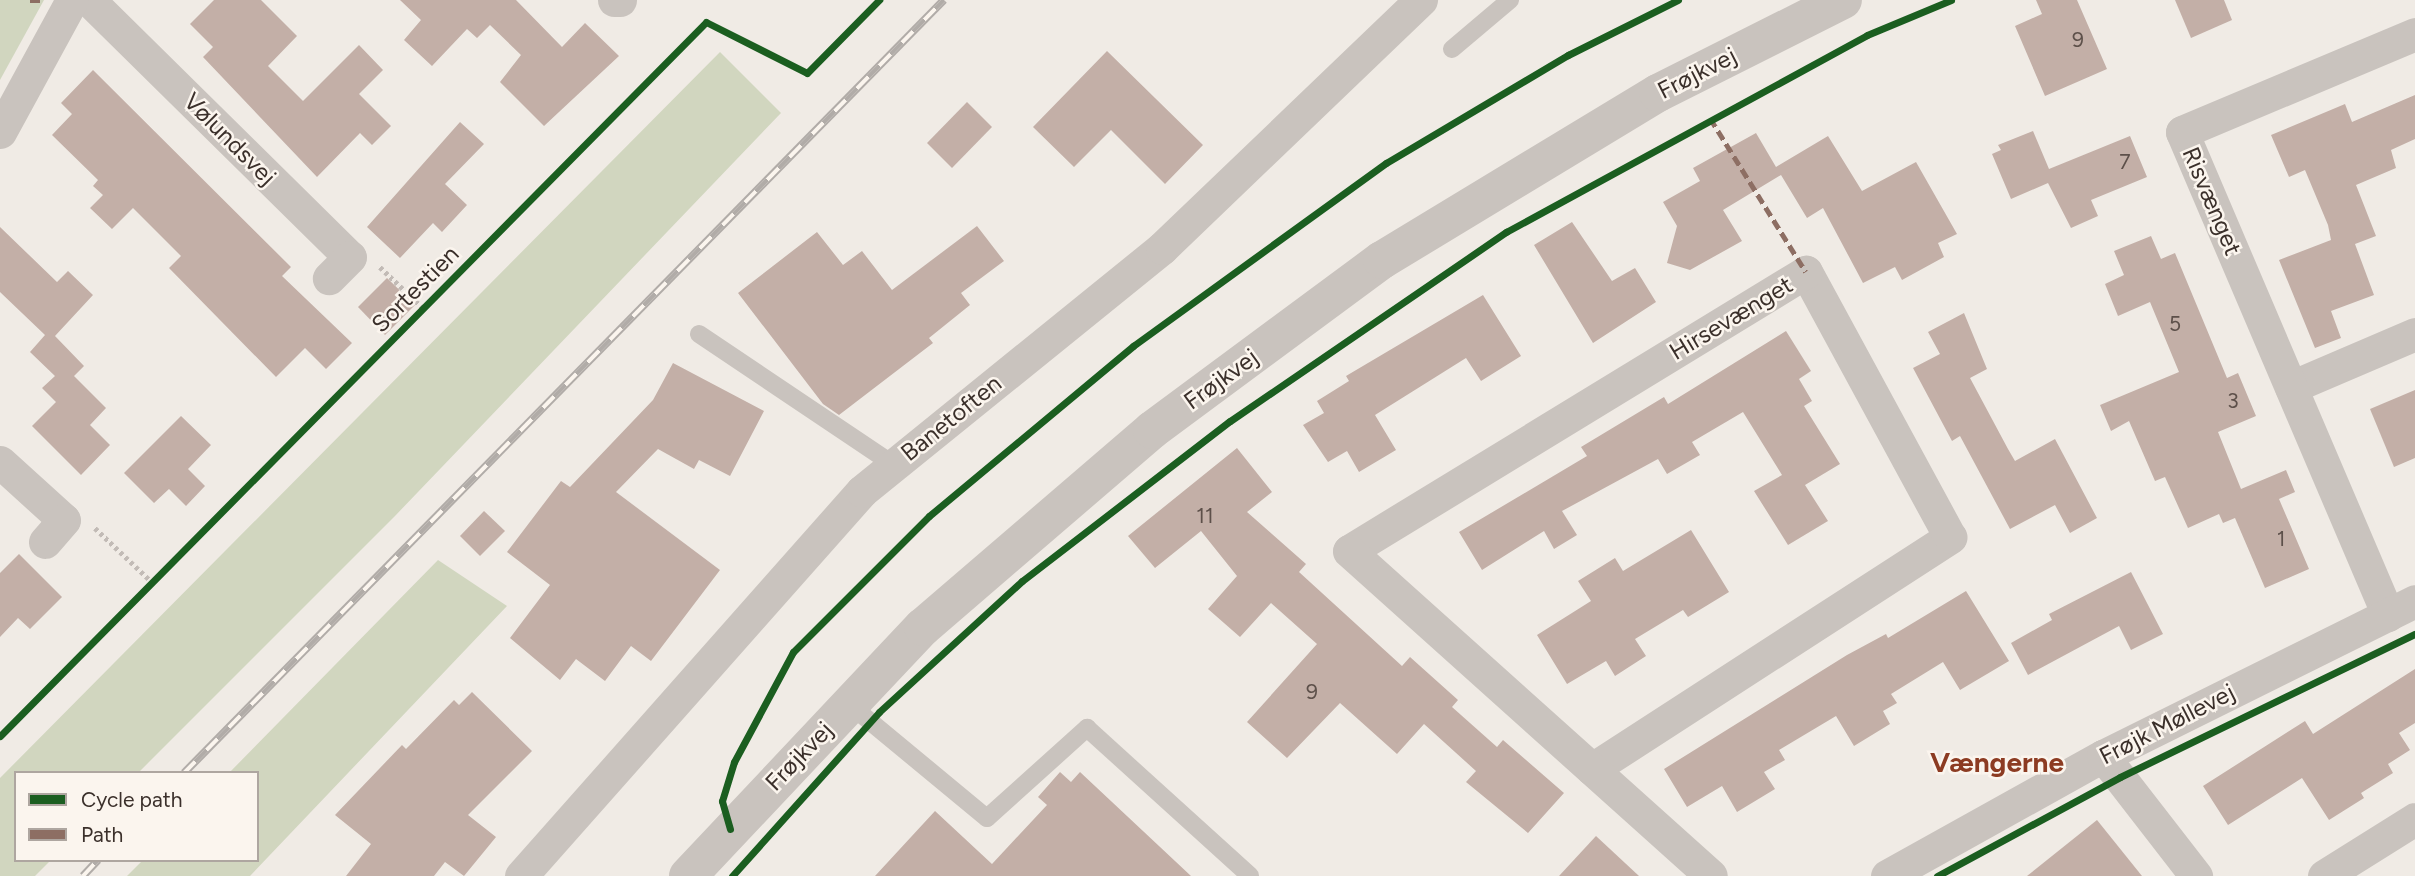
<!DOCTYPE html>
<meta charset="utf-8">
<style>
body{margin:0}
#map{position:relative;width:2415px;height:876px;overflow:hidden;background:#f0ebe5;font-family:Figtree,sans-serif}
div>[style]{position:absolute}
.green>*{inset:0;background:#d1d6bf}
.building>*{inset:0;background:#c3afa7}
.path>*{height:4.5px;margin-top:-2.25px;transform-origin:0;background:repeating-linear-gradient(90deg,#c2bbb6 0 3.5px,transparent 0 7px)}
.service>*{height:18px;margin:-9px;padding:0 9px;transform-origin:9px;border-radius:9px;background:#c9c3be}
.minor>*{height:33px;margin:-16.5px;padding:0 16.5px;transform-origin:16.5px;border-radius:16.5px;background:#c9c3be}
.tertiary>*{height:38px;margin:-19px;padding:0 19px;transform-origin:19px;border-radius:19px;background:#c9c3be}
.rail>*{height:8px;margin-top:-4px;transform-origin:0;background:repeating-linear-gradient(90deg,#fbf5ee 0 16px,#b1aca8 0 32px);box-sizing:border-box;border-block:2px solid #b1aca8}
.quiet>*{height:5px;margin-top:-2.5px;transform-origin:0;background:repeating-linear-gradient(90deg,#8d6e63 0 10px,transparent 0 15px)}
.cycleway>*{height:7px;margin:-3.5px;padding:0 3.5px;transform-origin:3.5px;border-radius:3.5px;background:#1b5e20}
span{translate:-50% -50%;white-space:nowrap;text-align:center;line-height:1.15;-webkit-text-stroke:5px #fbf5ee;paint-order:stroke}
.number-label{font-size:21px;color:#5d504a}
.number-label span{-webkit-text-stroke-width:0}
.street-label{font-size:24px;color:#3b302b}
.quarter-label{font-size:28px;color:#8c3b22;font-weight:700}
.legend{position:absolute;left:14px;top:771px;width:245px;height:91px;box-sizing:border-box;background:#fbf5ee;border:2px solid #aea6a0;margin:0;padding:9px 12px;list-style:none;font-size:21px;color:#3b302b}
.legend li{display:flex;align-items:center;gap:14px;height:35px}
.legend b{width:35px;border:2px solid #aea6a0}
</style>
<div id="map">
<div class="green">
<i style="clip-path:polygon(0 0,44px 0,0 80px)"></i>
<i style="clip-path:polygon(720px 52px,781px 113px,395px 516px,138px 773px,16px 773px,16px 860px,51px 860px,35px 876px,0 876px,0 778px)"></i>
<i style="clip-path:polygon(438px 560px,507px 606px,250px 876px,127px 876px,143px 860px,257px 860px,257px 773px,229px 773px)"></i>
</div>
<div class="building">
<i style="clip-path:polygon(214px 0,261px 0,297px 36px,268px 66px,303px 101px,359px 45px,383px 70px,359px 94px,391px 126px,372px 145px,360px 133px,317px 177px,203px 57px,213px 47px,190px 24px)"></i>
<i style="clip-path:polygon(400px 0,516px 0,562px 47px,585px 23px,619px 56px,544px 126px,500px 82px,521px 55px,490px 25px,477px 38px,467px 29px,432px 66px,404px 40px,421px 20px)"></i>
<i style="clip-path:polygon(2036px 0,2077px 0,2107px 69px,2045px 96px,2015px 26px,2042px 14px)"></i>
<i style="clip-path:polygon(2175px 0,2224px 0,2232px 20px,2191px 38px)"></i>
<i style="clip-path:polygon(1107px 51px,1203px 145px,1165px 184px,1111px 130px,1074px 167px,1033px 127px)"></i>
<i style="clip-path:polygon(93px 70px,291px 267px,282px 276px,352px 343px,326px 369px,305px 348px,276px 377px,169px 268px,181px 256px,133px 208px,112px 229px,90px 208px,103px 195px,93px 186px,98px 180px,52px 135px,72px 114px,61px 103px)"></i>
<i style="clip-path:polygon(2415px 95px,2415px 139px,2391px 150px,2396px 168px,2356px 185px,2376px 236px,2355px 244px,2374px 295px,2331px 311px,2341px 338px,2315px 348px,2279px 260px,2331px 240px,2328px 225px,2305px 170px,2289px 177px,2271px 135px,2345px 104px,2352px 122px)"></i>
<i style="clip-path:polygon(967px 102px,992px 127px,952px 168px,927px 143px)"></i>
<i style="clip-path:polygon(460px 122px,484px 144px,445px 184px,467px 205px,442px 232px,433px 223px,400px 258px,367px 227px)"></i>
<i style="clip-path:polygon(2033px 131px,2049px 169px,2130px 136px,2147px 177px,2091px 200px,2098px 216px,2071px 228px,2048px 183px,2011px 199px,1992px 154px,2001px 150px,1998px 145px)"></i>
<i style="clip-path:polygon(1756px 133px,1776px 167px,1828px 136px,1862px 191px,1916px 162px,1957px 234px,1938px 243px,1944px 257px,1902px 280px,1895px 267px,1863px 283px,1823px 208px,1807px 218px,1781px 175px,1723px 210px,1742px 241px,1690px 270px,1667px 263px,1677px 226px,1663px 202px,1700px 181px,1693px 168px)"></i>
<i style="clip-path:polygon(1572px 222px,1612px 281px,1635px 268px,1656px 302px,1593px 343px,1534px 245px)"></i>
<i style="clip-path:polygon(977px 226px,1004px 261px,961px 293px,970px 305px,929px 338px,933px 343px,839px 415px,823px 404px,738px 293px,817px 232px,843px 265px,862px 251px,892px 290px)"></i>
<i style="clip-path:polygon(0 227px,57px 282px,68px 271px,93px 295px,55px 336px,84px 366px,74px 376px,106px 408px,90px 425px,110px 445px,81px 475px,32px 426px,56px 402px,42px 388px,55px 376px,30px 352px,45px 335px,0 292px)"></i>
<i style="clip-path:polygon(2151px 236px,2161px 259px,2175px 253px,2227px 378px,2238px 373px,2256px 416px,2218px 432px,2241px 489px,2286px 470px,2295px 492px,2279px 499px,2309px 569px,2265px 588px,2235px 518px,2223px 523px,2219px 514px,2188px 528px,2165px 477px,2155px 481px,2129px 421px,2111px 431px,2100px 405px,2179px 372px,2150px 302px,2118px 316px,2105px 284px,2124px 275px,2114px 251px)"></i>
<i style="clip-path:polygon(387px 278px,415px 305px,385px 335px,358px 307px)"></i>
<i style="clip-path:polygon(1483px 295px,1521px 356px,1481px 381px,1466px 358px,1375px 415px,1396px 450px,1359px 472px,1347px 451px,1328px 462px,1303px 425px,1324px 413px,1317px 401px,1349px 381px,1346px 376px)"></i>
<i style="clip-path:polygon(1964px 313px,1987px 369px,1970px 378px,2008px 449px,2015px 461px,2055px 439px,2097px 518px,2070px 533px,2055px 505px,2010px 529px,1960px 436px,1952px 441px,1913px 368px,1940px 354px,1928px 332px)"></i>
<i style="clip-path:polygon(1786px 331px,1811px 371px,1799px 379px,1812px 401px,1804px 406px,1840px 464px,1805px 485px,1828px 521px,1788px 545px,1754px 491px,1782px 475px,1743px 412px,1692px 442px,1700px 455px,1667px 474px,1658px 459px,1562px 511px,1577px 535px,1554px 549px,1544px 531px,1482px 570px,1459px 532px,1587px 456px,1581px 447px,1664px 397px,1668px 404px)"></i>
<i style="clip-path:polygon(673px 363px,764px 411px,730px 476px,699px 460px,694px 469px,658px 449px,616px 492px,720px 570px,651px 661px,631px 646px,605px 681px,576px 659px,560px 680px,510px 638px,550px 585px,507px 552px,561px 481px,570px 487px,653px 400px)"></i>
<i style="clip-path:polygon(2415px 390px,2415px 458px,2394px 467px,2370px 409px)"></i>
<i style="clip-path:polygon(181px 416px,211px 445px,188px 469px,205px 486px,186px 506px,169px 489px,154px 503px,124px 473px)"></i>
<i style="clip-path:polygon(1237px 448px,1272px 492px,1247px 512px,1306px 564px,1299px 572px,1402px 666px,1410px 657px,1458px 700px,1452px 707px,1497px 747px,1503px 740px,1564px 793px,1528px 833px,1466px 782px,1476px 771px,1424px 724px,1397px 754px,1340px 703px,1287px 758px,1247px 722px,1317px 644px,1271px 603px,1240px 637px,1208px 609px,1237px 576px,1201px 531px,1155px 568px,1128px 536px)"></i>
<i style="clip-path:polygon(484px 511px,505px 531px,480px 556px,460px 536px)"></i>
<i style="clip-path:polygon(1691px 530px,1729px 592px,1688px 617px,1683px 610px,1635px 639px,1646px 656px,1615px 676px,1606px 661px,1567px 684px,1537px 635px,1591px 601px,1578px 581px,1615px 558px,1623px 571px)"></i>
<i style="clip-path:polygon(19px 554px,62px 597px,30px 629px,18px 618px,0 637px,0 573px)"></i>
<i style="clip-path:polygon(2131px 572px,2163px 634px,2131px 650px,2119px 626px,2028px 675px,2011px 643px,2052px 620px,2049px 614px)"></i>
<i style="clip-path:polygon(1966px 591px,2009px 661px,1960px 690px,1943px 662px,1891px 694px,1897px 703px,1883px 711px,1890px 724px,1854px 746px,1836px 716px,1779px 750px,1785px 760px,1764px 772px,1775px 789px,1737px 812px,1722px 786px,1687px 807px,1664px 769px,1847px 655px,1886px 634px,1888px 638px)"></i>
<i style="clip-path:polygon(2415px 669px,2415px 723px,2399px 733px,2410px 750px,2388px 764px,2393px 773px,2361px 793px,2364px 798px,2329px 820px,2302px 778px,2228px 825px,2203px 786px,2305px 721px,2313px 734px)"></i>
<i style="clip-path:polygon(472px 692px,532px 751px,468px 815px,496px 837px,464px 876px,445px 862px,434px 876px,346px 876px,371px 844px,335px 815px,402px 745px,406px 749px,454px 700px,459px 705px)"></i>
<i style="clip-path:polygon(1060px 772px,1071px 782px,1080px 772px,1191px 876px,875px 876px,935px 811px,992px 864px,1047px 805px,1038px 797px)"></i>
<i style="clip-path:polygon(2097px 820px,2142px 876px,2027px 876px)"></i>
<i style="clip-path:polygon(1596px 836px,1639px 876px,1559px 876px)"></i>
</div>
<div class="path">
<i style="left:380px;top:267px;width:59px;rotate:43.6deg"></i>
<i style="left:95px;top:528px;width:79px;rotate:43.5deg"></i>
</div>
<div class="service">
<i style="left:1452px;top:49px;width:76px;rotate:-40.2deg"></i>
<i style="left:699px;top:334px;width:235px;rotate:33.9deg"></i>
<i style="left:849px;top:704px;width:179px;rotate:39.6deg"></i>
<i style="left:987px;top:818px;width:135px;rotate:-42deg"></i>
<i style="left:1087px;top:728px;width:220px;rotate:42.2deg"></i>
</div>
<div class="minor">
<i style="left:89px;top:0;width:366px;rotate:44.6deg"></i>
<i style="left:350px;top:257px;width:30px;rotate:135deg"></i>
<i style="left:614px;top:0;width:6px"></i>
<i style="left:0;top:132px;width:150px;rotate:-61.4deg"></i>
<i style="left:2291px;top:387px;width:135px;rotate:-23.1deg"></i>
<i style="left:0;top:462px;width:86px;rotate:42.2deg"></i>
<i style="left:64px;top:520px;width:29px;rotate:131deg"></i>
<i style="left:2388px;top:615px;width:525px;rotate:-113.1deg"></i>
<i style="left:2182px;top:132px;width:253px;rotate:-22.8deg"></i>
<i style="left:2103px;top:756px;width:152px;rotate:52.2deg"></i>
<i style="left:1592px;top:769px;width:427px;rotate:-32.9deg"></i>
<i style="left:1950px;top:537px;width:302px;rotate:-118.5deg"></i>
<i style="left:1806px;top:272px;width:535px;rotate:148.6deg"></i>
<i style="left:1349px;top:551px;width:486px;rotate:41.9deg"></i>
<i style="left:521px;top:876px;width:514px;rotate:-48.47deg"></i>
<i style="left:862px;top:491px;width:386px;rotate:-39deg"></i>
<i style="left:1162px;top:248px;width:359px;rotate:-43.8deg"></i>
<i style="left:1887px;top:876px;width:247px;rotate:-29.1deg"></i>
<i style="left:2103px;top:756px;width:348px;rotate:-26.4deg"></i>
<i style="left:2324px;top:876px;width:107px;rotate:-32.1deg"></i>
</div>
<div class="tertiary">
<i style="left:688px;top:876px;width:342px;rotate:-46.7deg"></i>
<i style="left:923px;top:627px;width:302px;rotate:-40.7deg"></i>
<i style="left:1152px;top:430px;width:286px;rotate:-36.5deg"></i>
<i style="left:1382px;top:260px;width:323px;rotate:-31.2deg"></i>
<i style="left:1658px;top:93px;width:207px;rotate:-26.7deg"></i>
</div>
<div class="rail">
<i style="left:184px;top:773px;width:1084px;rotate:-45.49deg"></i>
<i style="left:83px;top:876px;width:22px;rotate:-47deg"></i>
</div>
<div class="quiet">
<i style="left:30px;top:0;width:14px"></i>
<i style="left:1710px;top:118px;width:181px;rotate:58.1deg"></i>
</div>
<div class="cycleway">
<i style="left:0;top:736px;width:1004px;rotate:-45.32deg"></i>
<i style="left:706px;top:22px;width:113px;rotate:26.8deg"></i>
<i style="left:807px;top:73px;width:103px;rotate:-45.4deg"></i>
<i style="left:730px;top:829px;width:29px;rotate:-106deg"></i>
<i style="left:722px;top:801px;width:41px;rotate:-72.9deg"></i>
<i style="left:734px;top:762px;width:125px;rotate:-61.8deg"></i>
<i style="left:793px;top:652px;width:192px;rotate:-45deg"></i>
<i style="left:929px;top:516px;width:266px;rotate:-39.8deg"></i>
<i style="left:1133px;top:346px;width:312px;rotate:-35.9deg"></i>
<i style="left:1386px;top:163px;width:212px;rotate:-30.7deg"></i>
<i style="left:1568px;top:55px;width:123px;rotate:-26.6deg"></i>
<i style="left:732px;top:876px;width:220px;rotate:-48.1deg"></i>
<i style="left:879px;top:712px;width:194px;rotate:-42.5deg"></i>
<i style="left:1022px;top:581px;width:262px;rotate:-37.6deg"></i>
<i style="left:1230px;top:421px;width:335px;rotate:-34.4deg"></i>
<i style="left:1506px;top:232px;width:411px;rotate:-28.6deg"></i>
<i style="left:1867px;top:35px;width:91px;rotate:-22.6deg"></i>
<i style="left:1937px;top:876px;width:208px;rotate:-28.4deg"></i>
<i style="left:2120px;top:777px;width:328px;rotate:-25.9deg"></i>
</div>
<div class="number-label">
<span style="left:2078px;top:40px">9</span>
<span style="left:2125px;top:162px">7</span>
<span style="left:2175px;top:324px">5</span>
<span style="left:2233px;top:401px">3</span>
<span style="left:1205px;top:516px">11</span>
<span style="left:2281px;top:539px">1</span>
<span style="left:1312px;top:692px">9</span>
</div>
<div class="street-label">
<span style="left:1697px;top:73px;rotate:-27deg">Frøjkvej</span>
<span style="left:230px;top:139px;rotate:45deg">Vølundsvej</span>
<span style="left:2212px;top:201px;rotate:67deg">Risvænget</span>
<span style="left:415px;top:289px;rotate:-45deg">Sortestien</span>
<span style="left:1731px;top:318px;rotate:-31deg">Hirsevænget</span>
<span style="left:1221px;top:379px;rotate:-36deg">Frøjkvej</span>
<span style="left:951px;top:418px;rotate:-39deg">Banetoften</span>
<span style="left:2167px;top:724px;rotate:-27deg">Frøjk Møllevej</span>
<span style="left:799px;top:756px;rotate:-46deg">Frøjkvej</span>
</div>
<div class="quarter-label">
<span style="left:1997px;top:762px">Vængerne</span>
</div>
<ul class="legend">
<li><b style="height:9px;background:#1b5e20"></b>Cycle path</li>
<li><b style="height:9px;background:#8d6e63"></b>Path</li>
</ul>
</div>
